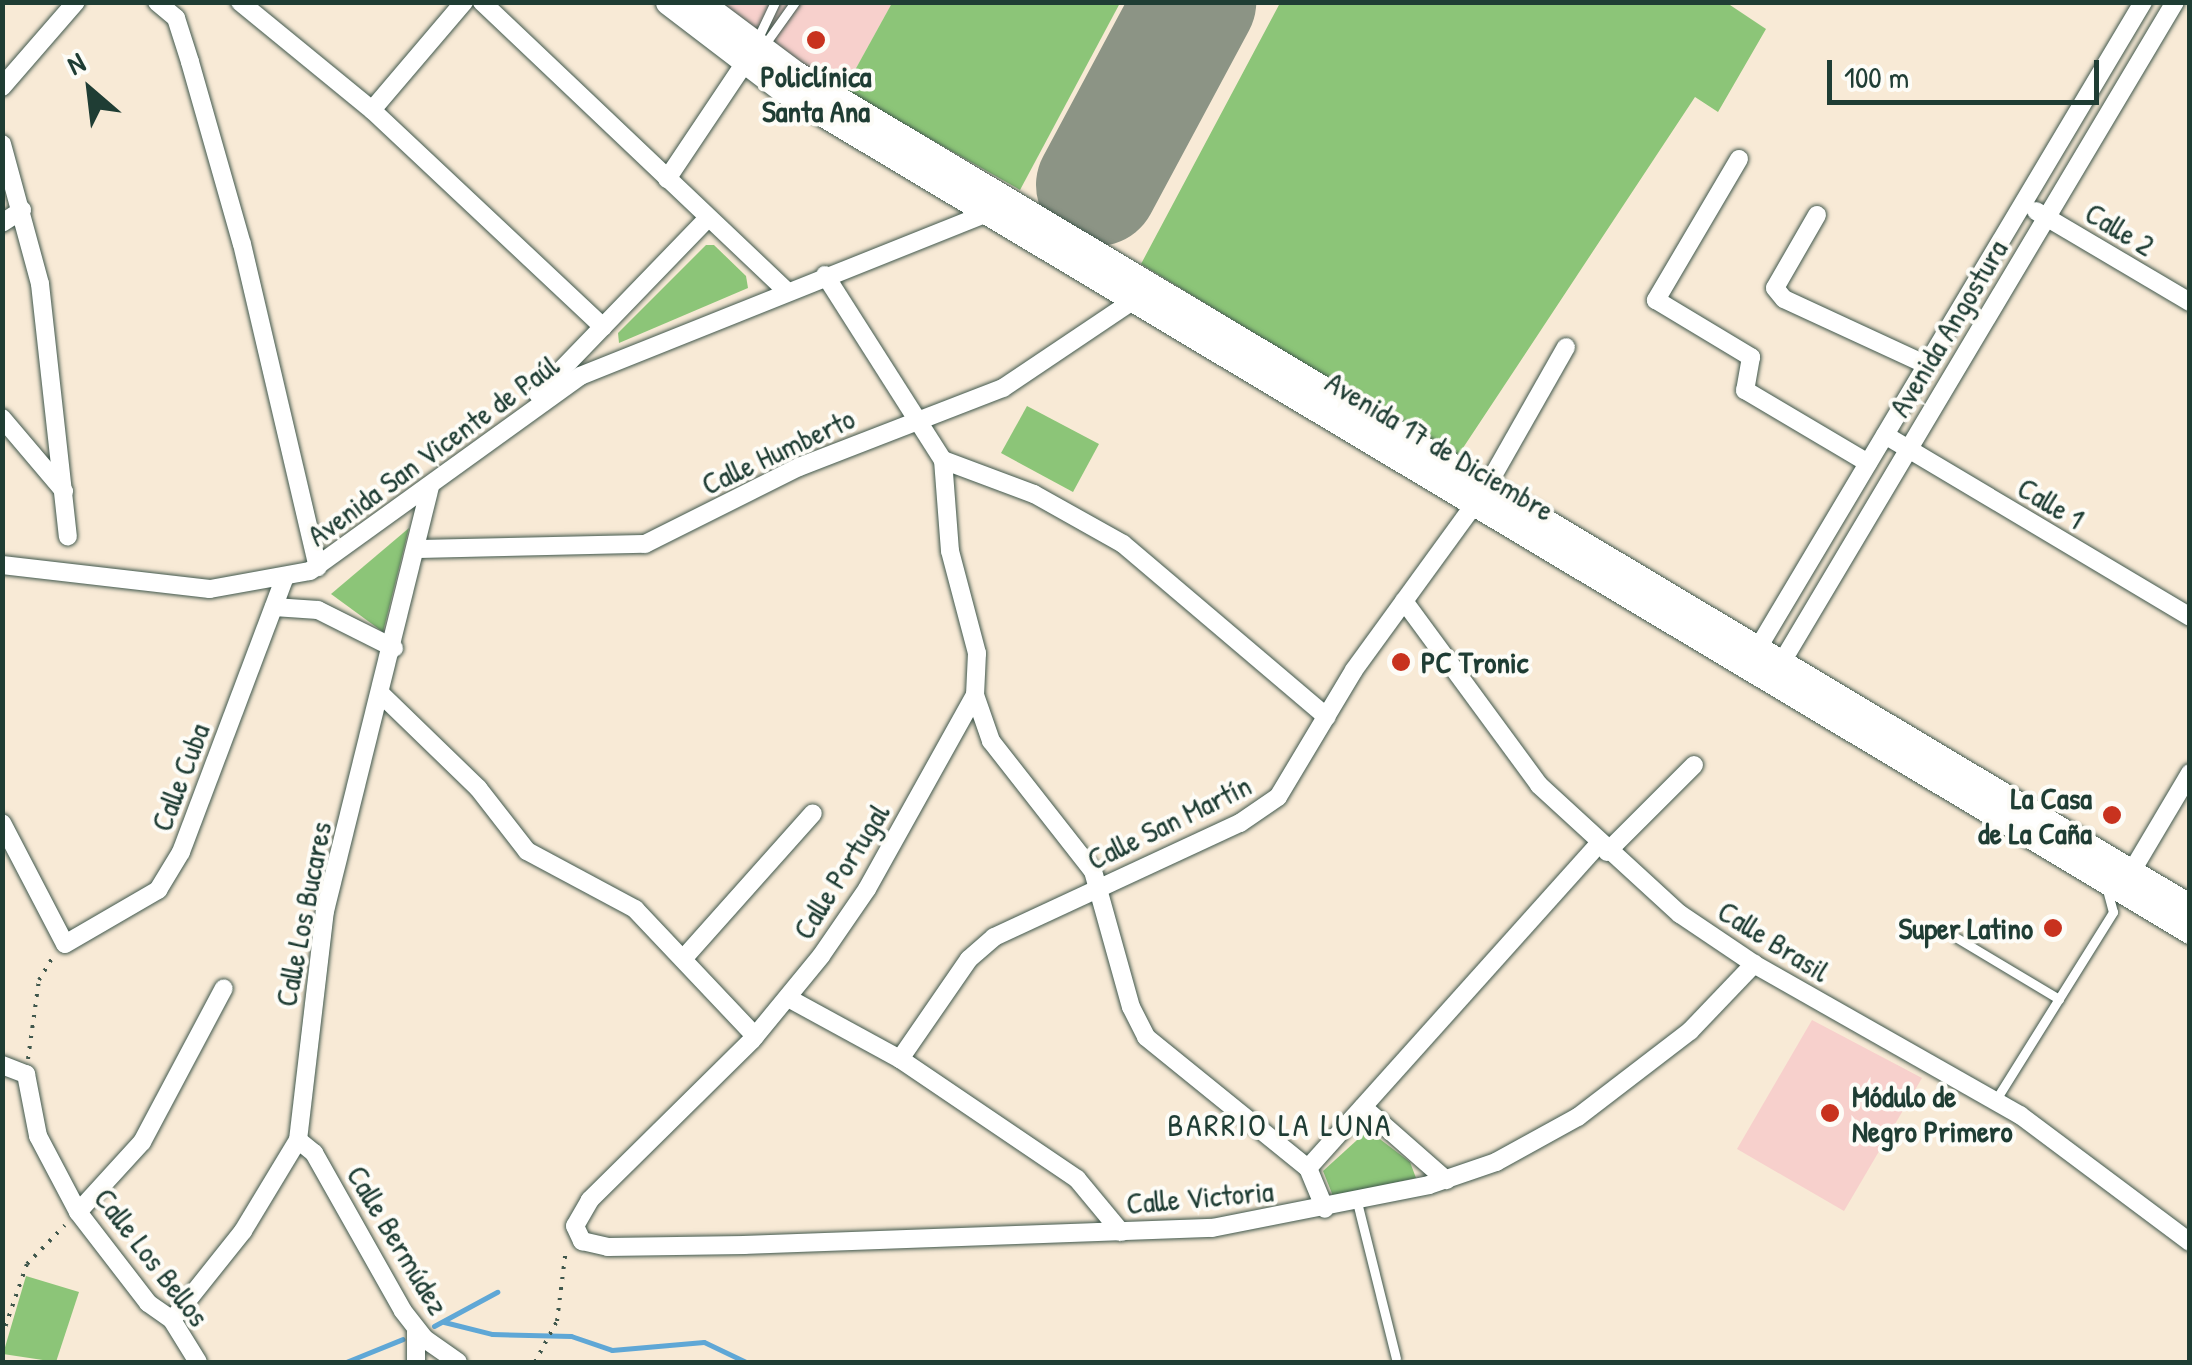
<!DOCTYPE html>
<meta charset="utf-8">
<style>
body{margin:0}
#map{position:relative;width:2192px;height:1365px;overflow:hidden;background:#f8ead6;font-family:"Patrick Hand",sans-serif}
div>[style]{position:absolute}
.built>*{inset:0;background:#f7d0cc}
.green>*{inset:0;background:#8cc578}
.stream>*{height:5px;margin:-2.5px;padding:0 2.5px;transform-origin:2.5px;border-radius:2.5px;background:#5fa7d6}
.runway>*{height:122px;margin:-61px;padding:0 61px;transform-origin:61px;border-radius:61px;background:#8c9485}
.path>*{height:4px;margin-top:-2px;transform-origin:0;background:repeating-linear-gradient(90deg,#40574c 0 2.5px,transparent 0 10.5px)}
.roads{filter:drop-shadow(0 0 2px #40574c) drop-shadow(0 0 2px #40574c)}
.lane>*{height:9px;margin:-4.5px;padding:0 4.5px;transform-origin:4.5px;border-radius:4.5px;background:#fff}
.street>*{height:18px;margin:-9px;padding:0 9px;transform-origin:9px;border-radius:9px;background:#fff}
.secondary>*{height:25px;margin:-12.5px;padding:0 12.5px;transform-origin:12.5px;border-radius:12.5px;background:#fff}
.dots>*{width:28px;height:28px;translate:-50% -50%;box-sizing:border-box;border:5px solid #fdfcf7;border-radius:50%}
span{translate:-50% -50%;white-space:nowrap;text-align:center;line-height:1.15;-webkit-text-stroke:8px #fdfcf7;paint-order:stroke}
.poi-label{font-size:30px;color:#1f3d34;font-weight:700}
.left{translate:0 -50%;text-align:left}
.right{translate:-100% -50%;text-align:right}
.street-label{font-size:30px;color:#1f3d34}
.neighbourhood-label{font-size:32px;color:#1f3d34;letter-spacing:2.5px}
.frame{position:absolute;inset:0;border:5px solid #1f3d34;pointer-events:none}
.north{position:absolute;left:40px;top:40px;width:100px;height:100px;-webkit-text-stroke:8px #fdfcf7;paint-order:stroke;rotate:332deg;font-size:28px;font-weight:700;line-height:40px;text-align:center;color:#1f3d34}
.north::after{content:'';display:block;margin:auto;width:35px;height:45px;background:#1f3d34;clip-path:polygon(50% 0,100% 100%,50% 72%,0 100%)}
.scale{position:absolute;left:1827px;top:60px;width:272px;height:45px;box-sizing:border-box;border:5px solid #1f3d34;border-top:0;padding-left:12px;font-size:30px;line-height:35px;white-space:nowrap;color:#1f3d34;-webkit-text-stroke:8px #fdfcf7;paint-order:stroke}
</style>
<div id="map">
<div class="built">
<i style="clip-path:polygon(713px 3px,892px 3px,844px 90px,785px 56px)"></i>
<i style="clip-path:polygon(1812px 1020px,1922px 1078px,1844px 1211px,1737px 1149px)"></i>
</div>
<div class="green">
<i style="clip-path:polygon(892px 3px,1120px 3px,1020px 190px,844px 90px)"></i>
<i style="clip-path:polygon(1280px 3px,1727px 3px,1766px 29px,1718px 112px,1695px 97px,1457px 457px,1141px 264px)"></i>
<i style="clip-path:polygon(706px 245px,714px 245px,746px 276px,748px 288px,619px 343px,618px 333px)"></i>
<i style="clip-path:polygon(1027px 406px,1099px 444px,1073px 492px,1001px 453px)"></i>
<i style="clip-path:polygon(409px 528px,383px 632px,331px 594px)"></i>
<i style="clip-path:polygon(1368px 1130px,1410px 1162px,1416px 1178px,1333px 1196px,1323px 1171px)"></i>
<i style="clip-path:polygon(26px 1276px,79px 1292px,56px 1362px,3px 1354px)"></i>
</div>
<div class="stream">
<i style="left:444px;top:1322px;width:49px;rotate:14deg"></i>
<i style="left:492px;top:1334px;width:79px;rotate:1.5deg"></i>
<i style="left:571px;top:1336px;width:43px;rotate:18.9deg"></i>
<i style="left:612px;top:1350px;width:92px;rotate:-5deg"></i>
<i style="left:704px;top:1342px;width:47px;rotate:25.5deg"></i>
<i style="left:434px;top:1326px;width:72px;rotate:-28.4deg"></i>
<i style="left:346px;top:1362px;width:61px;rotate:-22deg"></i>
</div>
<div class="runway">
<i style="left:1097px;top:185px;width:208px;rotate:-61.8deg"></i>
</div>
<div class="path">
<i style="left:28px;top:1059px;width:80px;rotate:-82.1deg"></i>
<i style="left:39px;top:980px;width:26px;rotate:-59deg"></i>
<i style="left:2px;top:1336px;width:76px;rotate:-70.9deg"></i>
<i style="left:27px;top:1264px;width:54px;rotate:-45.7deg"></i>
<i style="left:535px;top:1362px;width:47px;rotate:-61.8deg"></i>
<i style="left:557px;top:1321px;width:73px;rotate:-82.9deg"></i>
</div>
<div class="roads">
<div class="lane">
<i style="left:756px;top:42px;width:44px;rotate:-64.6deg"></i>
<i style="left:765px;top:44px;width:52px;rotate:-54.5deg"></i>
<i style="left:1957px;top:938px;width:119px;rotate:30.9deg"></i>
<i style="left:1995px;top:1101px;width:223px;rotate:-58deg"></i>
<i style="left:2113px;top:912px;width:24px;rotate:-105deg"></i>
<i style="left:1357px;top:1202px;width:161px;rotate:76deg"></i>
</div>
<div class="street">
<i style="left:157px;top:2px;width:25px;rotate:40deg"></i>
<i style="left:176px;top:18px;width:46px;rotate:72.3deg"></i>
<i style="left:190px;top:62px;width:189px;rotate:74.1deg"></i>
<i style="left:242px;top:244px;width:332px;rotate:76.8deg"></i>
<i style="left:240px;top:2px;width:171px;rotate:39.3deg"></i>
<i style="left:372px;top:110px;width:317px;rotate:43.2deg"></i>
<i style="left:482px;top:2px;width:418px;rotate:43.5deg"></i>
<i style="left:2px;top:87px;width:113px;rotate:-49deg"></i>
<i style="left:372px;top:110px;width:142px;rotate:-49.6deg"></i>
<i style="left:2px;top:144px;width:145px;rotate:74.8deg"></i>
<i style="left:40px;top:284px;width:254px;rotate:83.7deg"></i>
<i style="left:1739px;top:159px;width:164px;rotate:120.5deg"></i>
<i style="left:1656px;top:300px;width:111px;rotate:31deg"></i>
<i style="left:1751px;top:357px;width:34px;rotate:100deg"></i>
<i style="left:1745px;top:390px;width:143px;rotate:30.7deg"></i>
<i style="left:667px;top:179px;width:149px;rotate:-56.2deg"></i>
<i style="left:2036px;top:211px;width:179px;rotate:30.6deg"></i>
<i style="left:1817px;top:215px;width:84px;rotate:119.9deg"></i>
<i style="left:1775px;top:288px;width:14px;rotate:51deg"></i>
<i style="left:1784px;top:299px;width:157px;rotate:24.8deg"></i>
<i style="left:2px;top:223px;width:24px;rotate:-33deg"></i>
<i style="left:825px;top:275px;width:219px;rotate:57.5deg"></i>
<i style="left:943px;top:460px;width:97px;rotate:20.5deg"></i>
<i style="left:1034px;top:494px;width:102px;rotate:29.3deg"></i>
<i style="left:1123px;top:544px;width:267px;rotate:40.3deg"></i>
<i style="left:538px;top:394px;width:245px;rotate:-46deg"></i>
<i style="left:2px;top:418px;width:96px;rotate:49.7deg"></i>
<i style="left:1885px;top:435px;width:355px;rotate:30.8deg"></i>
<i style="left:943px;top:460px;width:91px;rotate:85.6deg"></i>
<i style="left:950px;top:551px;width:106px;rotate:75.2deg"></i>
<i style="left:977px;top:653px;width:42px;rotate:92.7deg"></i>
<i style="left:975px;top:695px;width:222px;rotate:119.1deg"></i>
<i style="left:867px;top:889px;width:81px;rotate:124.5deg"></i>
<i style="left:821px;top:956px;width:109px;rotate:129.4deg"></i>
<i style="left:752px;top:1040px;width:228px;rotate:135.4deg"></i>
<i style="left:590px;top:1200px;width:30px;rotate:120deg"></i>
<i style="left:575px;top:1226px;width:17px;rotate:65deg"></i>
<i style="left:582px;top:1241px;width:27px;rotate:13deg"></i>
<i style="left:608px;top:1247px;width:137px;rotate:-0.8deg"></i>
<i style="left:745px;top:1245px;width:467px;rotate:-2.1deg"></i>
<i style="left:1212px;top:1228px;width:221px;rotate:-11.2deg"></i>
<i style="left:1429px;top:1185px;width:71px;rotate:-18.9deg"></i>
<i style="left:1496px;top:1162px;width:94px;rotate:-28.8deg"></i>
<i style="left:1578px;top:1117px;width:141px;rotate:-37.5deg"></i>
<i style="left:1690px;top:1031px;width:93px;rotate:-46.3deg"></i>
<i style="left:417px;top:549px;width:228px;rotate:-1.3deg"></i>
<i style="left:645px;top:544px;width:172px;rotate:-26.6deg"></i>
<i style="left:799px;top:467px;width:219px;rotate:-21.2deg"></i>
<i style="left:1003px;top:388px;width:158px;rotate:-33.9deg"></i>
<i style="left:2px;top:565px;width:209px;rotate:6.6deg"></i>
<i style="left:210px;top:589px;width:102px;rotate:-10.2deg"></i>
<i style="left:310px;top:571px;width:333px;rotate:-35.8deg"></i>
<i style="left:580px;top:376px;width:438px;rotate:-21.8deg"></i>
<i style="left:1404px;top:601px;width:228px;rotate:53.7deg"></i>
<i style="left:1539px;top:785px;width:191px;rotate:42.5deg"></i>
<i style="left:1680px;top:914px;width:89px;rotate:34deg"></i>
<i style="left:1754px;top:964px;width:306px;rotate:29.6deg"></i>
<i style="left:2020px;top:1115px;width:212px;rotate:36.8deg"></i>
<i style="left:274px;top:607px;width:44px;rotate:3.9deg"></i>
<i style="left:318px;top:610px;width:85px;rotate:26.6deg"></i>
<i style="left:1752px;top:658px;width:764px;rotate:-59.2deg"></i>
<i style="left:1776px;top:672px;width:780px;rotate:-59.23deg"></i>
<i style="left:382px;top:695px;width:134px;rotate:44.1deg"></i>
<i style="left:478px;top:788px;width:80px;rotate:52.1deg"></i>
<i style="left:527px;top:851px;width:123px;rotate:28.2deg"></i>
<i style="left:635px;top:909px;width:175px;rotate:46.6deg"></i>
<i style="left:975px;top:695px;width:49px;rotate:70.8deg"></i>
<i style="left:991px;top:741px;width:165px;rotate:51.9deg"></i>
<i style="left:1093px;top:871px;width:141px;rotate:74.4deg"></i>
<i style="left:1131px;top:1007px;width:34px;rotate:63deg"></i>
<i style="left:1146px;top:1037px;width:208px;rotate:39deg"></i>
<i style="left:1308px;top:1168px;width:44px;rotate:67.5deg"></i>
<i style="left:2px;top:823px;width:136px;rotate:62.5deg"></i>
<i style="left:65px;top:944px;width:108px;rotate:-30.1deg"></i>
<i style="left:158px;top:890px;width:44px;rotate:-58.8deg"></i>
<i style="left:181px;top:852px;width:292px;rotate:-69.3deg"></i>
<i style="left:1607px;top:852px;width:123px;rotate:-45deg"></i>
<i style="left:2126px;top:881px;width:126px;rotate:-59.3deg"></i>
<i style="left:683px;top:959px;width:195px;rotate:-48.3deg"></i>
<i style="left:788px;top:998px;width:128px;rotate:28.6deg"></i>
<i style="left:900px;top:1059px;width:214px;rotate:34.1deg"></i>
<i style="left:1077px;top:1179px;width:69px;rotate:50.3deg"></i>
<i style="left:900px;top:1059px;width:121px;rotate:-55.4deg"></i>
<i style="left:969px;top:959px;width:33px;rotate:-41deg"></i>
<i style="left:994px;top:937px;width:271px;rotate:-24.9deg"></i>
<i style="left:1240px;top:823px;width:46px;rotate:-34.4deg"></i>
<i style="left:1278px;top:797px;width:148px;rotate:-59.1deg"></i>
<i style="left:1354px;top:670px;width:225px;rotate:-54deg"></i>
<i style="left:1486px;top:488px;width:162px;rotate:-60.4deg"></i>
<i style="left:2px;top:1065px;width:26px;rotate:21deg"></i>
<i style="left:26px;top:1074px;width:63px;rotate:79deg"></i>
<i style="left:38px;top:1136px;width:86px;rotate:62.2deg"></i>
<i style="left:78px;top:1212px;width:115px;rotate:52.4deg"></i>
<i style="left:148px;top:1303px;width:29px;rotate:35deg"></i>
<i style="left:172px;top:1320px;width:49px;rotate:58.2deg"></i>
<i style="left:1363px;top:1107px;width:111px;rotate:41.3deg"></i>
<i style="left:298px;top:1140px;width:21px;rotate:39deg"></i>
<i style="left:314px;top:1153px;width:181px;rotate:60.6deg"></i>
<i style="left:403px;top:1311px;width:36px;rotate:52deg"></i>
<i style="left:425px;top:1339px;width:40px;rotate:34.9deg"></i>
<i style="left:1308px;top:1168px;width:435px;rotate:-48.1deg"></i>
<i style="left:78px;top:1212px;width:95px;rotate:-47.6deg"></i>
<i style="left:142px;top:1142px;width:174px;rotate:-62deg"></i>
<i style="left:172px;top:1320px;width:114px;rotate:-51.4deg"></i>
<i style="left:243px;top:1231px;width:106px;rotate:-58.9deg"></i>
<i style="left:298px;top:1140px;width:231px;rotate:-83.3deg"></i>
<i style="left:325px;top:911px;width:438px;rotate:-76.1deg"></i>
<i style="left:416px;top:1362px;width:31px;rotate:-90deg"></i>
</div>
<div class="secondary">
<i style="left:668px;top:2px;width:145px;rotate:37.4deg"></i>
<i style="left:783px;top:90px;width:1639px;rotate:30.87deg"></i>
<i style="left:700px;top:2px;width:119px;rotate:36.8deg"></i>
<i style="left:795px;top:73px;width:1625px;rotate:30.87deg"></i>
</div>
</div>
<div class="dots">
<i style="left:816px;top:40px;background:#c8321e"></i>
<i style="left:1401px;top:662px;background:#c8321e"></i>
<i style="left:2112px;top:815px;background:#c8321e"></i>
<i style="left:2053px;top:928px;background:#c8321e"></i>
<i style="left:1830px;top:1113px;background:#c8321e"></i>
</div>
<div class="poi-label">
<span style="left:816px;top:93px">Policlínica<br>Santa Ana</span>
<span class="left" style="left:1421px;top:662px">PC Tronic</span>
<span class="right" style="left:2092px;top:815px">La Casa<br>de La Caña</span>
<span class="right" style="left:2033px;top:928px">Super Latino</span>
<span class="left" style="left:1852px;top:1113px">Módulo de<br>Negro Primero</span>
</div>
<div class="street-label">
<span style="left:2120px;top:229px;rotate:31deg">Calle 2</span>
<span style="left:1948px;top:328px;rotate:-59deg">Avenida Angostura</span>
<span style="left:1440px;top:446px;rotate:31deg">Avenida 17 de Diciembre</span>
<span style="left:433px;top:450px;rotate:-36deg">Avenida San Vicente de Paúl</span>
<span style="left:778px;top:451px;rotate:-25deg">Calle Humberto</span>
<span style="left:2051px;top:503px;rotate:31deg">Calle 1</span>
<span style="left:180px;top:777px;rotate:-69deg">Calle Cuba</span>
<span style="left:1169px;top:822px;rotate:-26deg">Calle San Martín</span>
<span style="left:841px;top:871px;rotate:-58deg">Calle Portugal</span>
<span style="left:303px;top:914px;rotate:-79deg">Calle Los Bucares</span>
<span style="left:1774px;top:941px;rotate:32deg">Calle Brasil</span>
<span style="left:1200px;top:1197px;rotate:-5deg">Calle Victoria</span>
<span style="left:398px;top:1240px;rotate:59deg">Calle Bermúdez</span>
<span style="left:152px;top:1257px;rotate:52deg">Calle Los Bellos</span>
</div>
<div class="neighbourhood-label">
<span style="left:1280px;top:1125px">BARRIO LA LUNA</span>
</div>
<div class="frame"></div>
<div class="north">N</div>
<div class="scale">100 m</div>
</div>
